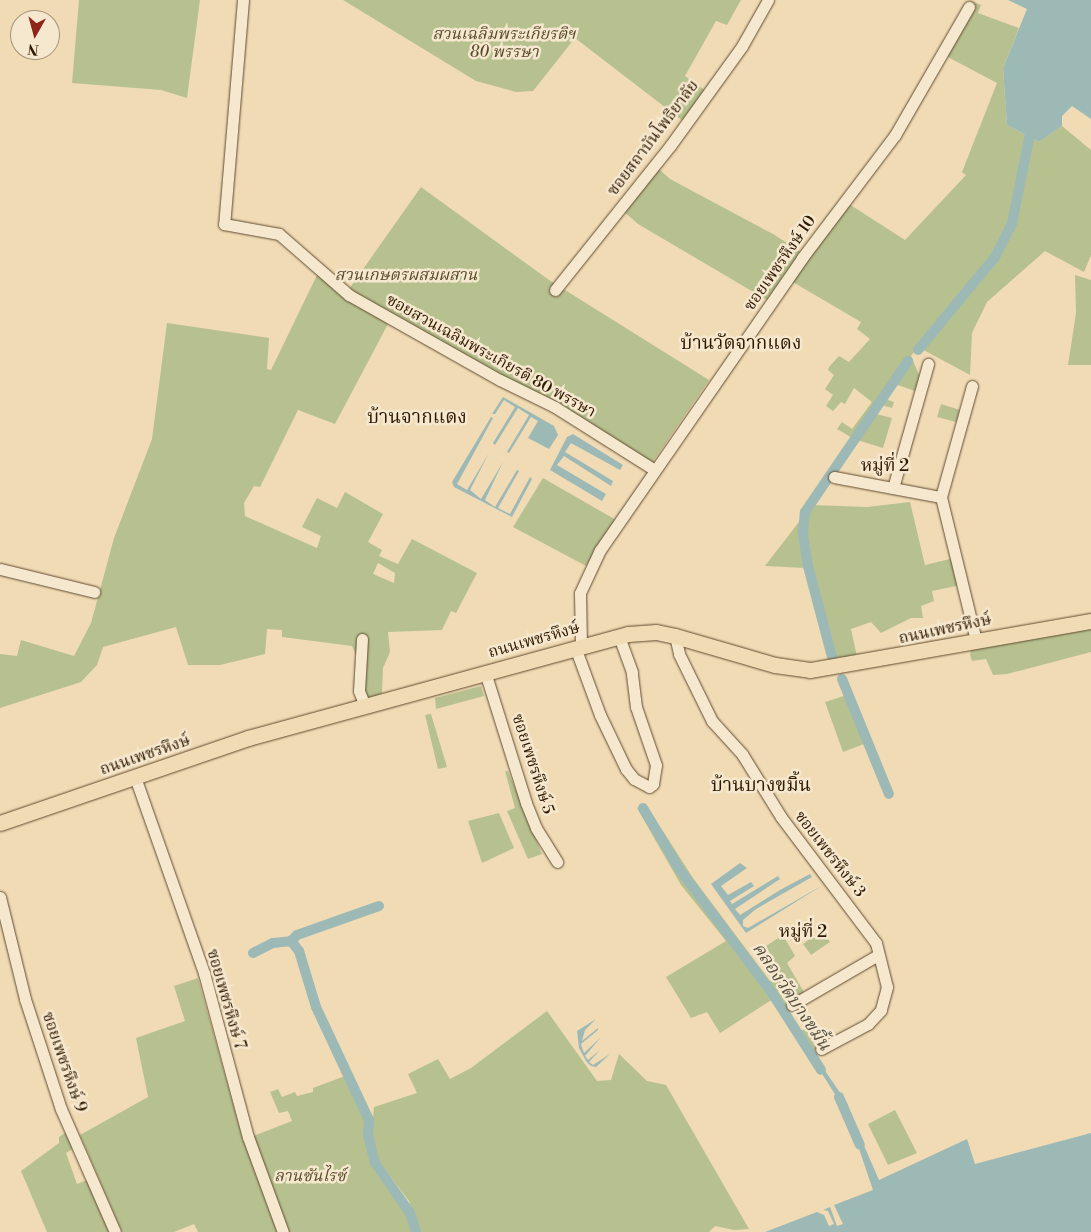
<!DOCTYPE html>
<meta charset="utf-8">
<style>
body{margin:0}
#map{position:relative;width:1091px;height:1232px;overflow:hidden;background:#f0dbb5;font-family:"Libre Bodoni","Noto Serif Thai",serif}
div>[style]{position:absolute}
.green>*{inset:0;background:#b7c18f}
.water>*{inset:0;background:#9db9b6}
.canal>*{height:10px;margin:-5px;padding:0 5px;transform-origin:5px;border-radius:5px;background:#9db9b6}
.roads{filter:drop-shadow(0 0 1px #604a2e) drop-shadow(0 0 1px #604a2e)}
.minor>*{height:11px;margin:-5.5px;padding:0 5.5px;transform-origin:5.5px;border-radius:5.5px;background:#f5e8cf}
.major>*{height:15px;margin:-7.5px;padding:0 7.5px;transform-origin:7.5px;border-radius:7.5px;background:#f0dbb5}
span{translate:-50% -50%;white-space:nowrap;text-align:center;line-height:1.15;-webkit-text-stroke:5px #f5e8cf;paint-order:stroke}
.park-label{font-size:16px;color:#584b2c;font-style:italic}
.street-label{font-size:16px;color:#301901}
.neighbourhood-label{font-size:18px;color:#301901}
.water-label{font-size:18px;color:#565140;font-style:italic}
.quarter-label{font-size:19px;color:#301901}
.north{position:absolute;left:10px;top:10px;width:50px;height:50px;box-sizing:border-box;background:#f5e8cf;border:1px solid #a6957d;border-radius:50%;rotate:187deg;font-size:14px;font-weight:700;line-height:20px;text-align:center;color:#301901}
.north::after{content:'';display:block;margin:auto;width:18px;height:22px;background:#8f2418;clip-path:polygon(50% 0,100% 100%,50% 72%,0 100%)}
</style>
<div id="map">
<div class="green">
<i style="clip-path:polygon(79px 0,200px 0,187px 98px,161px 90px,72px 83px)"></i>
<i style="clip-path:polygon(343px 0,741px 0,727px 25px,716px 21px,685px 76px,706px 91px,683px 121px,575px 38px,533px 91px,516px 92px,476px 81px)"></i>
<i style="clip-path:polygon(971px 1px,981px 5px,978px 13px,1019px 28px,1003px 68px,1007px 125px,1039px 142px,1062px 126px,1091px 150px,1091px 255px,1084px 272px,1045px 251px,987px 302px,972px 333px,970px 375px,918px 347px,911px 356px,920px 377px,918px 392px,892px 383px,882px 398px,894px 402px,892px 408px,878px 404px,876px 414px,892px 418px,883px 448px,854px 439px,837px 429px,842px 422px,852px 429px,872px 402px,854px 388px,845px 404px,841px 402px,833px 411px,826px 406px,833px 395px,825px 389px,834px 375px,828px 370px,829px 367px,839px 356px,849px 362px,870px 339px,857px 329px,861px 322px,791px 281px,849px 204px,905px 240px,966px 175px,962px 172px,997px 83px,946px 56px)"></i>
<i style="clip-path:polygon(659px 169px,670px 179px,773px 234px,804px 254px,767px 300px,638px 224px,623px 211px)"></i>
<i style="clip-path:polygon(421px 187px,549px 280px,709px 380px,652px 463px,560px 407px,562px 404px,517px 385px,349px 289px)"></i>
<i style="clip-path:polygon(evenodd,318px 273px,339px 294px,388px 324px,335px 424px,298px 410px,260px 487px,254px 486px,244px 503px,245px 516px,317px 548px,321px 536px,302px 527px,317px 498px,337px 508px,345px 492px,383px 514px,368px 542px,382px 550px,379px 556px,398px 564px,412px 539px,477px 573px,456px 613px,451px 611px,442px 630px,388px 632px,390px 652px,383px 668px,382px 694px,356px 703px,357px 657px,352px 646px,282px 637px,282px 630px,267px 629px,265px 654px,220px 665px,188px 665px,176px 627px,103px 647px,97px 665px,81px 682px,0 708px,0 654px,17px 656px,21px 640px,74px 656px,91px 623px,114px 538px,152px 439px,167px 323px,269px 338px,267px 369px,271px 370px,318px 273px,378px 563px,395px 573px,394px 583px,373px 574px,378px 563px)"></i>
<i style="clip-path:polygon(1075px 275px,1091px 280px,1091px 365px,1068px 365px,1076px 313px)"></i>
<i style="clip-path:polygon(941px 404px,960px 410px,956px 422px,937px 417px)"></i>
<i style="clip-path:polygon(543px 478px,616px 520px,586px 566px,513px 527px)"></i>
<i style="clip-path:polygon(910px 502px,925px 565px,954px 558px,961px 585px,932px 591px,934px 601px,921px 606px,923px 618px,911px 618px,881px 633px,871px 622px,851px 629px,857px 657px,829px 659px,805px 568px,765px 566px,812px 505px,867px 507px)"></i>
<i style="clip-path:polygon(1091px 628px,1091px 652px,1007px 674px,993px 675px,986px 659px,972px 661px,970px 655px,971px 650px)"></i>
<i style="clip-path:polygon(481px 686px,484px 696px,436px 709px,435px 698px)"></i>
<i style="clip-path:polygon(847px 695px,864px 744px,843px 752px,825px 702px)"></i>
<i style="clip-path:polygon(431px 714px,447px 767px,438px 769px,425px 715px)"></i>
<i style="clip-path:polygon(505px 771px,508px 771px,542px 854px,528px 859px,507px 811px,515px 808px)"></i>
<i style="clip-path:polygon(645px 803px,693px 878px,770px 981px,781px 974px,766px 946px,783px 935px,795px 956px,787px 963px,805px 994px,785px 1006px,801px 1031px,810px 1026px,822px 1046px,814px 1051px,819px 1058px,814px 1061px,773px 999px,720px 1033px,707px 1012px,691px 1018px,666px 977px,726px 941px,681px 885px,637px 808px)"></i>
<i style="clip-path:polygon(499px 813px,514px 848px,482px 863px,468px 821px)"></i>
<i style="clip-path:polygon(822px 930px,830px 942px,811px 955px,803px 944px)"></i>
<i style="clip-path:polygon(198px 978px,243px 1140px,292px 1121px,288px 1111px,279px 1113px,270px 1092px,278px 1089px,282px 1097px,295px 1092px,297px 1096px,313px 1092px,313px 1088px,345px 1076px,365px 1119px,369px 1153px,378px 1174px,399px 1201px,414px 1232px,198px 1232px,194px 1224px,174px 1232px,122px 1232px,80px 1135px,148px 1097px,136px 1038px,185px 1021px,174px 986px)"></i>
<i style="clip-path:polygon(547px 1011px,597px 1081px,611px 1080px,619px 1054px,647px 1081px,666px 1085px,749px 1229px,734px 1230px,715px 1226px,709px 1232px,421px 1232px,409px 1201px,378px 1160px,371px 1135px,374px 1107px,417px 1093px,408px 1074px,438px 1059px,450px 1079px,471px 1068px)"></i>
<i style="clip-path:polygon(895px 1110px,917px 1153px,888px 1165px,868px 1124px)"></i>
<i style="clip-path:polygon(68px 1131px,74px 1148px,66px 1153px,77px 1184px,87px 1180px,112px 1232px,47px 1232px,21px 1171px,59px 1143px,59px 1137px)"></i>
</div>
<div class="water">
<i style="clip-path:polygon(1008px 0,1091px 0,1091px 119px,1072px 106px,1062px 116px,1062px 126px,1039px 142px,1007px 125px,1003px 68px,1027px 9px)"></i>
<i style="clip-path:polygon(503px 397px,554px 426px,558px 435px,549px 449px,528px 438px,538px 421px,531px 417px,509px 453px,507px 452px,529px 415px,518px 408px,495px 445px,493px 443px,515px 407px,504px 400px,495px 414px,492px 414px)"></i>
<i style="clip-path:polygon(491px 417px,493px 418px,457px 484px,467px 490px,489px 453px,470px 490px,481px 499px,503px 462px,485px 500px,495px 507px,517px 470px,519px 471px,498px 508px,510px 514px,530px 477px,532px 479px,512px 517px,454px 487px,452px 482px)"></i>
<i style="clip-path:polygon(573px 434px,623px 465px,620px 470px,571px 443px,565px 452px,613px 481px,611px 486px,564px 456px,557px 465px,606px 494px,602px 501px,550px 470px,567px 437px)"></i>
<i style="clip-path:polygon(740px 863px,747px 868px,721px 886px,728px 895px,751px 882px,754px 886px,730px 901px,732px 904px,778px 876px,780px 879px,735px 909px,740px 915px,780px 890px,810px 874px,812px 877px,756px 909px,743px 920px,743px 926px,748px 928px,823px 885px,746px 933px,711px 884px)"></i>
<i style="clip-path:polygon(596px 1019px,585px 1030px,582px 1041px,598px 1028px,598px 1030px,581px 1044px,584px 1053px,601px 1037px,585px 1056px,588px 1060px,600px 1050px,589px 1062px,593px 1065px,610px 1054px,596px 1067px,591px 1066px,586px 1061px,579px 1048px,577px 1031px)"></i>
<i style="clip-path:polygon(817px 1059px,847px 1103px,848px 1106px,843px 1107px,814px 1061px)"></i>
<i style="clip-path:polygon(858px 1132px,879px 1180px,967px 1139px,975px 1164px,1091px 1133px,1091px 1232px,765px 1232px,817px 1212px,824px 1215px,829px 1226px,834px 1224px,828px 1211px,823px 1210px,830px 1207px,837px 1226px,843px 1224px,834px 1205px,873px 1190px,854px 1134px)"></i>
</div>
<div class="canal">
<i style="left:918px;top:350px;width:121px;rotate:-50.4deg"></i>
<i style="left:995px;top:257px;width:38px;rotate:-63deg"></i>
<i style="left:1012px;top:223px;width:101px;rotate:-78.6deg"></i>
<i style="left:832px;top:657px;width:94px;rotate:-104.8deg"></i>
<i style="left:808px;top:566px;width:33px;rotate:-99deg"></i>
<i style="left:803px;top:533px;width:21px;rotate:-85deg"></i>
<i style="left:805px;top:512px;width:183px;rotate:-55.7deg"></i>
<i style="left:842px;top:679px;width:124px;rotate:67.8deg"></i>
<i style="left:643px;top:808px;width:72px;rotate:59.2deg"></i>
<i style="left:680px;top:870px;width:154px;rotate:53.2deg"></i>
<i style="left:772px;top:993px;width:91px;rotate:57.5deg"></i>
<i style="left:291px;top:941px;width:8px;rotate:-45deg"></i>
<i style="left:297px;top:935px;width:87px;rotate:-19.5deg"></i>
<i style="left:253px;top:953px;width:22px;rotate:-27deg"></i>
<i style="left:273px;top:943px;width:18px;rotate:-6deg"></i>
<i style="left:291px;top:941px;width:13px;rotate:51deg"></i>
<i style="left:299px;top:951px;width:59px;rotate:73.1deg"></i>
<i style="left:316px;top:1007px;width:125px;rotate:64.9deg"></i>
<i style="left:369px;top:1120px;width:15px;rotate:94deg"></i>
<i style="left:368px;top:1135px;width:29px;rotate:76deg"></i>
<i style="left:375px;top:1163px;width:61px;rotate:55deg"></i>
<i style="left:410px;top:1213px;width:20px;rotate:72deg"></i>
<i style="left:839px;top:1097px;width:52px;rotate:66.4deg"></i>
</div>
<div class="roads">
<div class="minor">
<i style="left:243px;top:0;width:225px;rotate:94.8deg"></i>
<i style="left:224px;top:224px;width:56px;rotate:10.3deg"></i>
<i style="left:279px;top:234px;width:93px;rotate:41.1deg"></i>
<i style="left:349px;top:295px;width:173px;rotate:29.4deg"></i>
<i style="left:500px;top:380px;width:61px;rotate:26.1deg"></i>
<i style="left:555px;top:407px;width:116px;rotate:32.3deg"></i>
<i style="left:555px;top:290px;width:184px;rotate:-51.4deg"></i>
<i style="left:670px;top:146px;width:123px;rotate:-54.2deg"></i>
<i style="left:742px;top:46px;width:53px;rotate:-60.5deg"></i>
<i style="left:972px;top:386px;width:115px;rotate:105.6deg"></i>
<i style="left:941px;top:497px;width:148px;rotate:76.3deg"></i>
<i style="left:834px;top:477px;width:109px;rotate:10.6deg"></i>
<i style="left:893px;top:488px;width:129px;rotate:-74.2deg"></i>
<i style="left:0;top:569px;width:97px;rotate:13.7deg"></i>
<i style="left:675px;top:636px;width:18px;rotate:77deg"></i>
<i style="left:679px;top:654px;width:75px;rotate:63.8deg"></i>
<i style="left:712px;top:721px;width:45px;rotate:47.7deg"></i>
<i style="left:742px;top:754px;width:74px;rotate:58.2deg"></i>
<i style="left:781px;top:817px;width:158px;rotate:53deg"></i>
<i style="left:876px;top:943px;width:45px;rotate:76deg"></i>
<i style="left:887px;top:987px;width:24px;rotate:105deg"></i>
<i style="left:881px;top:1010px;width:19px;rotate:133deg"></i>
<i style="left:868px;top:1024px;width:53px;rotate:152deg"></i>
<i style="left:362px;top:639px;width:52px;rotate:93.3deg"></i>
<i style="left:359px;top:691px;width:16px;rotate:68deg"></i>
<i style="left:581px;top:645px;width:52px;rotate:-91.1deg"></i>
<i style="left:580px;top:593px;width:47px;rotate:-65.1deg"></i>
<i style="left:600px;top:550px;width:355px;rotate:-55.3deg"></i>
<i style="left:802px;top:258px;width:154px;rotate:-52.9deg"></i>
<i style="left:895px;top:135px;width:148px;rotate:-60deg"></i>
<i style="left:575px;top:647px;width:72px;rotate:69.8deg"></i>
<i style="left:600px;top:715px;width:60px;rotate:64.3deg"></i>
<i style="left:626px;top:769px;width:13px;rotate:51deg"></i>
<i style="left:634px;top:779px;width:17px;rotate:28deg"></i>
<i style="left:649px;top:787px;width:5px;rotate:-37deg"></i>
<i style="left:653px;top:784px;width:19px;rotate:-81deg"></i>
<i style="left:656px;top:765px;width:61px;rotate:-109deg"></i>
<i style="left:636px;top:707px;width:35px;rotate:-97deg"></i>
<i style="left:632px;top:672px;width:38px;rotate:-110deg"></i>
<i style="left:485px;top:672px;width:137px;rotate:72.6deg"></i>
<i style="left:526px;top:803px;width:27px;rotate:68deg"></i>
<i style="left:536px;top:828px;width:40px;rotate:58deg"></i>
<i style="left:135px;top:777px;width:208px;rotate:70.6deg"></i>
<i style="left:204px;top:973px;width:170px;rotate:75deg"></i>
<i style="left:248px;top:1137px;width:101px;rotate:69.8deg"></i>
<i style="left:0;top:897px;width:105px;rotate:76.2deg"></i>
<i style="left:25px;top:999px;width:116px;rotate:71.9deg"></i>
<i style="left:61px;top:1109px;width:134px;rotate:66.3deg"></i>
<i style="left:792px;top:1005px;width:99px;rotate:-30.2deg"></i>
</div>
<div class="major">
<i style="left:0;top:823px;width:262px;rotate:-18.9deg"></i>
<i style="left:248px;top:738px;width:394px;rotate:-15.3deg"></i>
<i style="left:628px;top:634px;width:28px;rotate:-4deg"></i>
<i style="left:656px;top:632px;width:19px;rotate:12deg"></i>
<i style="left:675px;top:636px;width:104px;rotate:16.2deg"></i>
<i style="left:775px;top:665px;width:35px;rotate:8deg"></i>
<i style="left:810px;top:670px;width:285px;rotate:-9.9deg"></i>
</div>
</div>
<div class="park-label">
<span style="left:504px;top:43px">สวนเฉลิมพระเกียรติฯ<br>80 พรรษา</span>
<span style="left:406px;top:275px">สวนเกษตรผสมผสาน</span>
<span style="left:310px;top:1176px">ลานซันไรซ์</span>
</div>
<div class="street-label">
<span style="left:653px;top:138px;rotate:-53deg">ซอยสถาบันโพธิยาลัย</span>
<span style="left:780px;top:263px;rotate:-55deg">ซอยเพชรหึงษ์ 10</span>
<span style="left:491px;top:356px;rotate:29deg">ซอยสวนเฉลิมพระเกียรติ 80 พรรษา</span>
<span style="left:945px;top:629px;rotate:-12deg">ถนนเพชรหึงษ์</span>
<span style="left:534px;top:640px;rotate:-16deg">ถนนเพชรหึงษ์</span>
<span style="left:145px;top:755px;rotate:-19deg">ถนนเพชรหึงษ์</span>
<span style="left:533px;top:764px;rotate:72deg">ซอยเพชรหึงษ์ 5</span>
<span style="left:830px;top:854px;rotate:52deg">ซอยเพชรหึงษ์ 3</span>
<span style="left:226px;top:999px;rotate:74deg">ซอยเพชรหึงษ์ 7</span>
<span style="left:64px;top:1062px;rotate:71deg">ซอยเพชรหึงษ์ 9</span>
</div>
<div class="neighbourhood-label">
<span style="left:885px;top:466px">หมู่ที่ 2</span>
<span style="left:803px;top:932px">หมู่ที่ 2</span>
</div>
<div class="water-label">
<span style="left:791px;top:997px;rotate:56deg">คลองวัดบางขมิ้น</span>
</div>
<div class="quarter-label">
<span style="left:741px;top:344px">บ้านวัดจากแดง</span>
<span style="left:417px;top:418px">บ้านจากแดง</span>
<span style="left:761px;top:786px">บ้านบางขมิ้น</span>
</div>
<div class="north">N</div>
</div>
